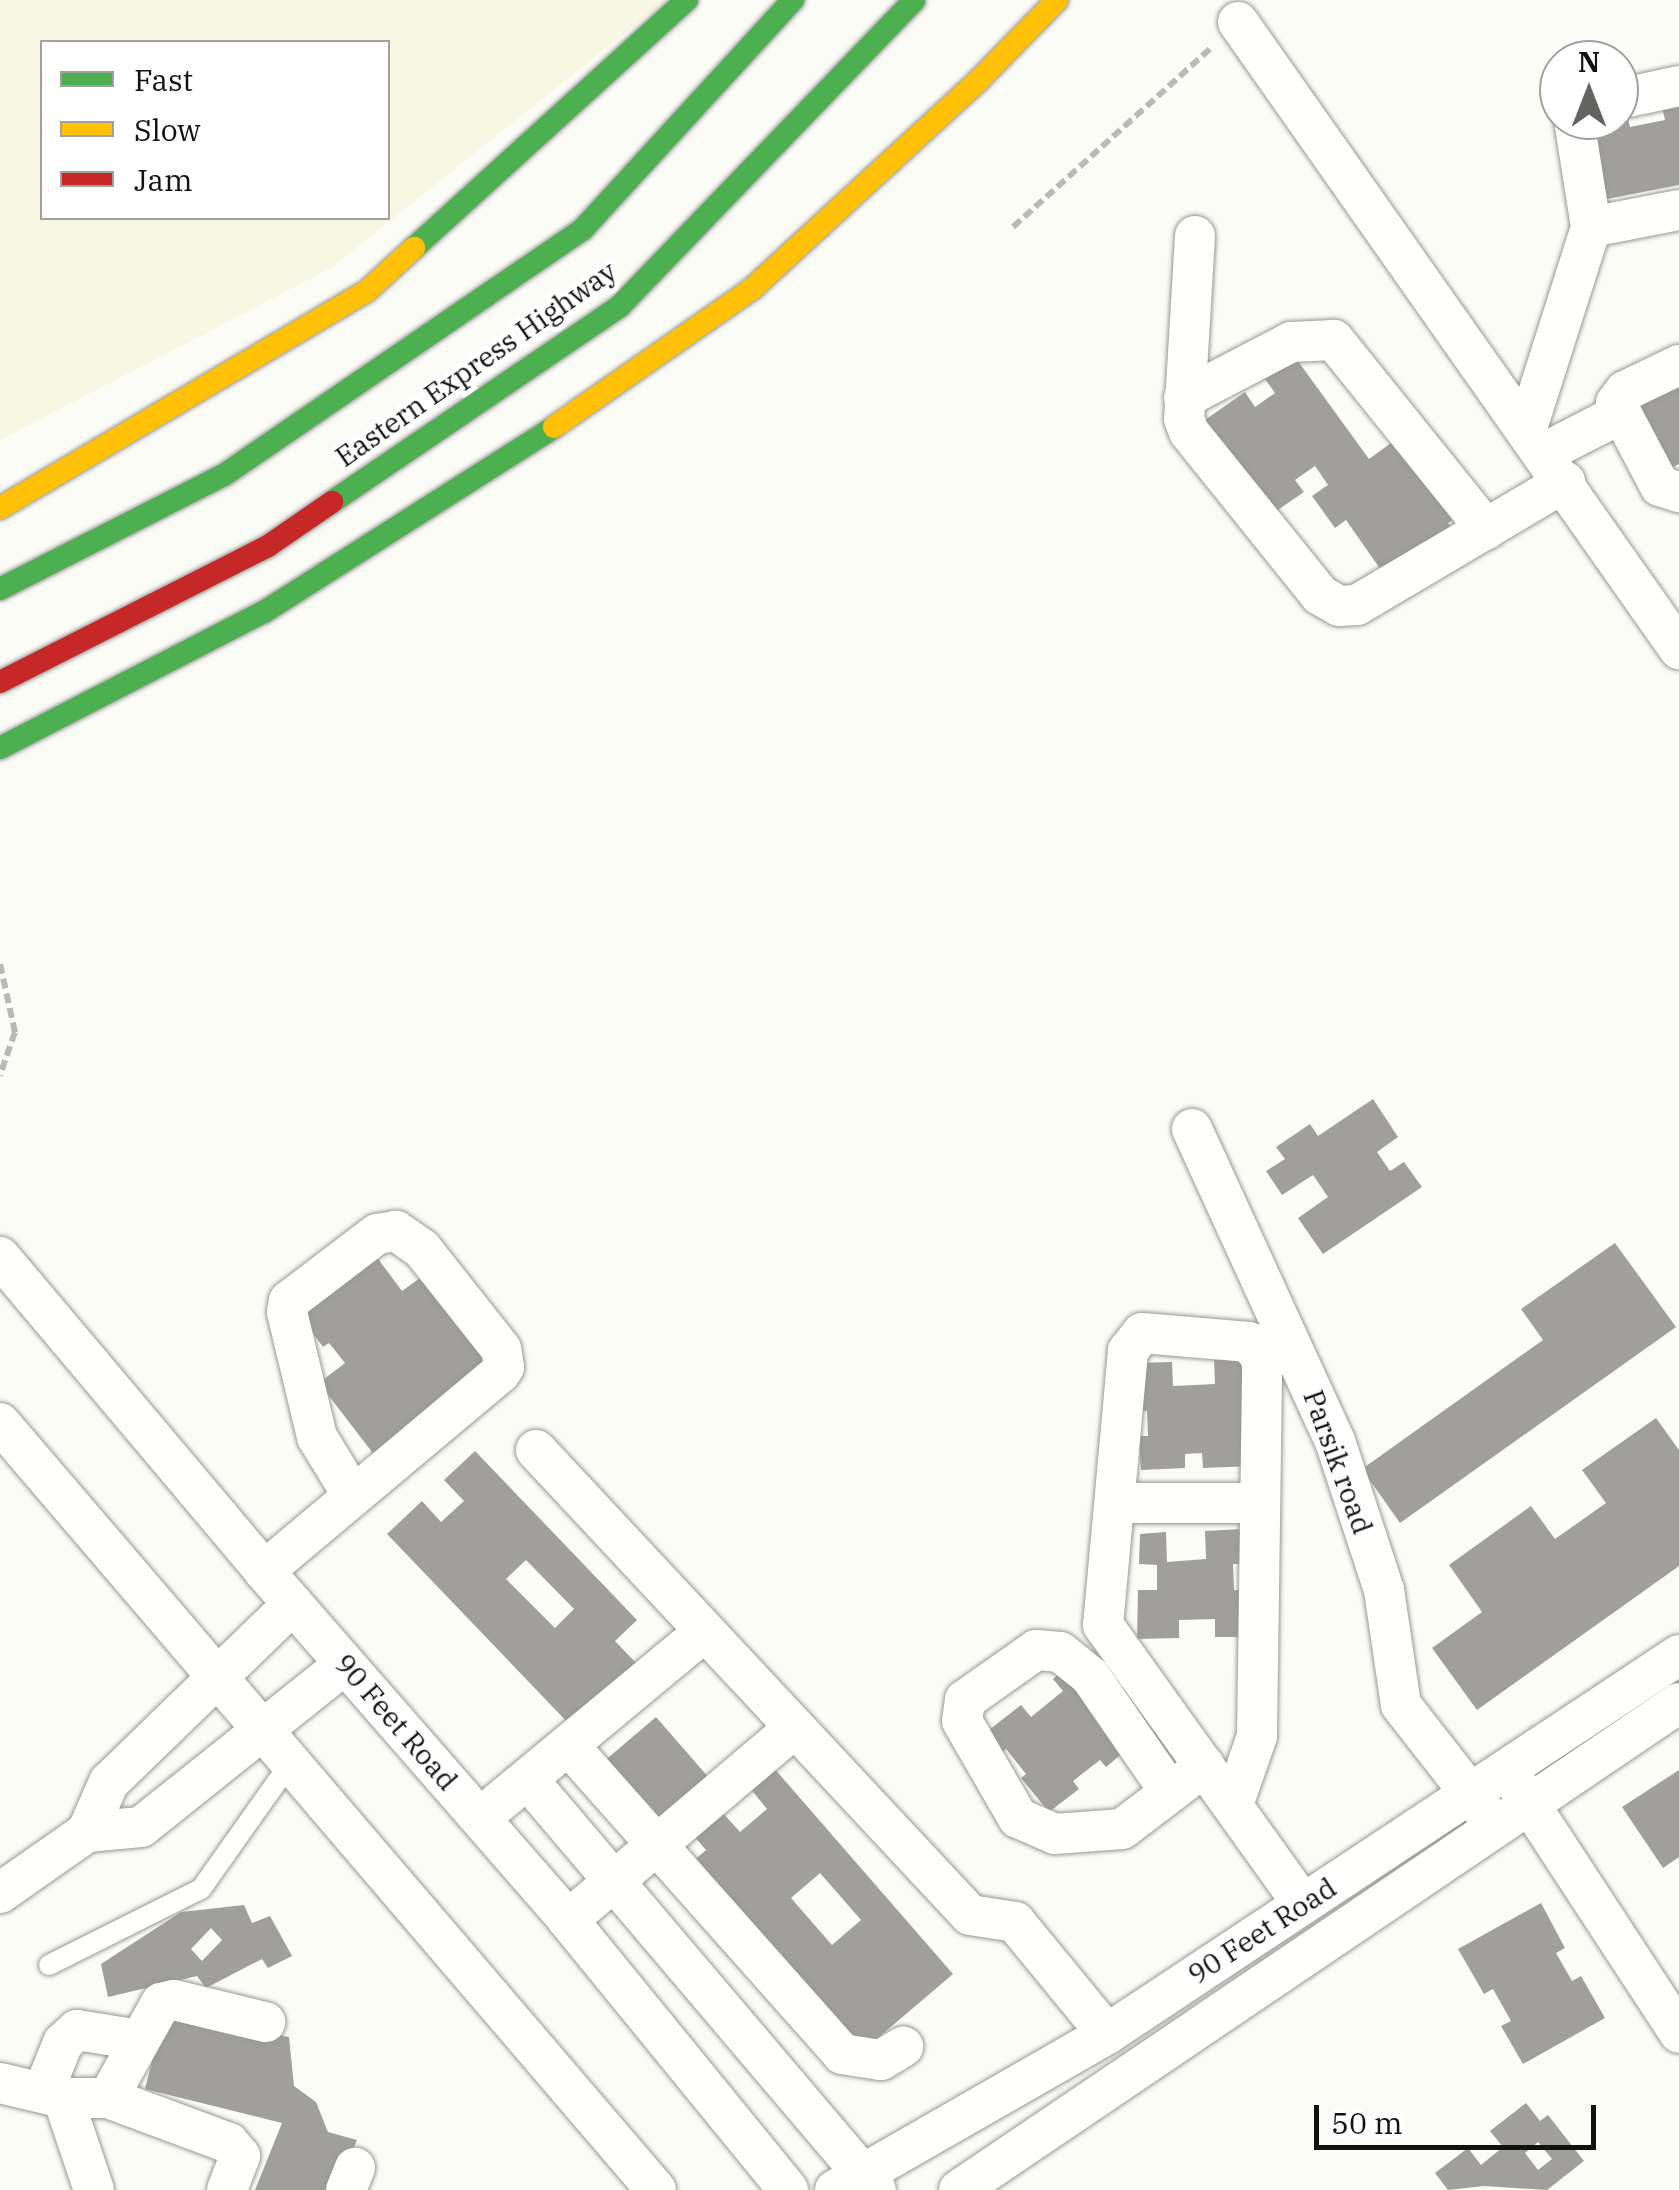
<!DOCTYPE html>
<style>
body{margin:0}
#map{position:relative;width:1679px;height:2190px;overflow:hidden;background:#fcfcf7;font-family:"IBM Plex Serif",serif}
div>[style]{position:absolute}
.farmland>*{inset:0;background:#f8f7e4}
.building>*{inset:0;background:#a09f9c}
.path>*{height:6px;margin-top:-3px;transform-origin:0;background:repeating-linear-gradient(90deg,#b9b9b8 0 10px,transparent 0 15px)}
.roads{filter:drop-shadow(0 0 2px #979795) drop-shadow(0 0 2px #979795)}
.lane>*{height:20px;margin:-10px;padding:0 10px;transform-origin:10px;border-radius:10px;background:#fffffe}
.street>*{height:40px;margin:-20px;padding:0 20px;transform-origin:20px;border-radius:20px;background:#fffffe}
.fast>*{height:22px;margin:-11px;padding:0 11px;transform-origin:11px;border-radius:11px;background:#4caf50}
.slow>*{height:22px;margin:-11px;padding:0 11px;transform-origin:11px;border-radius:11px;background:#ffc107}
.jam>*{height:22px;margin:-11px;padding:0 11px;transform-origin:11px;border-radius:11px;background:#c62828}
span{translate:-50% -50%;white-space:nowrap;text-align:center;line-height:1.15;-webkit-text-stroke:10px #fff;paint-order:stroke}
.street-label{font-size:28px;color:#111}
.legend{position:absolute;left:40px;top:40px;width:350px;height:180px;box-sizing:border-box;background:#fff;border:2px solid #a0a0a0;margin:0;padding:12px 18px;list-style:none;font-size:30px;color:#111}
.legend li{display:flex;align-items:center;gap:20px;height:50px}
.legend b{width:50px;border:2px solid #a0a0a0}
.north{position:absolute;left:1539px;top:40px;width:100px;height:100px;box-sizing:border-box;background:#fff;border:2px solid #a0a0a0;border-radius:50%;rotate:0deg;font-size:28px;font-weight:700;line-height:40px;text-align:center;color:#111}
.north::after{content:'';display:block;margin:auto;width:35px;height:45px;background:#636362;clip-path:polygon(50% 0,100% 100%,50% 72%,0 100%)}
.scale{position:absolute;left:1314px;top:2105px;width:282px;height:45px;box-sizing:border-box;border:5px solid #111;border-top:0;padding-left:12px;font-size:30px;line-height:35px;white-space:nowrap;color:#111;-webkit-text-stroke:8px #fff;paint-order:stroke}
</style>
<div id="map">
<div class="farmland">
<i style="clip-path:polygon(evenodd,0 0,666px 0,331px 268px,0 440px,0 0,42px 42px,388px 42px,388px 218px,42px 218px,42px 42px)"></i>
</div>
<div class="building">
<i style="clip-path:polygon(1679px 99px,1679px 185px,1607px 199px,1592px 120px,1619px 120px,1619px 111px,1626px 109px,1630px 127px,1665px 120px,1661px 102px)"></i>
<i style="clip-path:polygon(1295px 357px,1369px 459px,1391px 443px,1397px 451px,1411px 441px,1463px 513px,1448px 523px,1454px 531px,1381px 570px,1346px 520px,1335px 528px,1312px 496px,1328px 485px,1315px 466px,1295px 480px,1304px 492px,1269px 516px,1202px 422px,1245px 392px,1255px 407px,1275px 393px,1265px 379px)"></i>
<i style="clip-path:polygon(1679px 377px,1679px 464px,1660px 473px,1625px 403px)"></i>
<i style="clip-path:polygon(1373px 1099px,1398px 1137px,1377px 1152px,1390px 1171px,1404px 1162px,1422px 1187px,1323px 1254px,1298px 1218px,1328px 1197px,1313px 1175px,1282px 1195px,1266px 1171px,1285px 1159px,1276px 1147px,1310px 1124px,1318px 1136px)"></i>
<i style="clip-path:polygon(1615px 1243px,1676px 1327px,1400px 1523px,1362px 1469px,1543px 1340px,1521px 1309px)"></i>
<i style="clip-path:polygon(373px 1252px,402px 1291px,431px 1270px,501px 1361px,375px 1456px,319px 1383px,345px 1363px,329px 1343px,323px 1347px,296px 1310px)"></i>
<i style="clip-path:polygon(1250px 1359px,1254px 1466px,1203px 1468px,1202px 1453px,1185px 1454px,1185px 1468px,1141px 1470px,1139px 1436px,1148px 1436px,1147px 1411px,1138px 1412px,1136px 1363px,1172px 1362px,1173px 1386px,1215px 1384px,1214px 1360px)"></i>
<i style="clip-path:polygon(1656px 1418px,1679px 1450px,1679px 1566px,1477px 1710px,1432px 1648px,1482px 1612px,1449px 1565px,1531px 1506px,1555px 1539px,1606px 1503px,1582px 1470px)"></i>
<i style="clip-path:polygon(evenodd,475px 1451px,637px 1620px,615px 1641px,637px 1664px,571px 1726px,387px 1534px,422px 1501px,441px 1522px,464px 1501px,444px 1480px,475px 1451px,526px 1560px,574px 1609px,555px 1628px,506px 1579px,526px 1560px)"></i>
<i style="clip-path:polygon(1242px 1529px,1243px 1564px,1233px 1564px,1234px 1590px,1243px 1590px,1244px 1637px,1215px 1637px,1215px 1619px,1179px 1620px,1179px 1638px,1137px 1639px,1138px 1590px,1157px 1590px,1157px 1565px,1139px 1564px,1140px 1534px,1166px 1532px,1167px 1562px,1206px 1559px,1205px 1531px)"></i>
<i style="clip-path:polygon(1066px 1668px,1130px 1747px,1106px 1767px,1100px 1760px,1073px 1781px,1079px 1789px,1049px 1812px,1021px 1778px,1026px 1774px,1006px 1749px,1001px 1754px,984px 1734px,1021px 1705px,1031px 1717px,1063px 1691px,1053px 1679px)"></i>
<i style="clip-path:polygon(656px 1717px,710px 1779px,650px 1830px,596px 1768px)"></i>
<i style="clip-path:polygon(evenodd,773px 1767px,953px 1974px,859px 2054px,692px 1862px,706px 1850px,693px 1835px,721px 1811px,740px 1832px,767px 1809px,749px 1787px,773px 1767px,820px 1873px,861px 1920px,832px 1945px,791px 1898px,820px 1873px)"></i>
<i style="clip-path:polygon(1679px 1770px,1679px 1857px,1663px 1868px,1622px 1807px)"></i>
<i style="clip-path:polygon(1541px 1903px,1565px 1948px,1556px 1953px,1572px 1981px,1581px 1976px,1605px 2018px,1523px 2064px,1501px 2026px,1511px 2021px,1493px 1989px,1484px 1994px,1458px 1949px)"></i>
<i style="clip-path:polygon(evenodd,244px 1905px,252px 1923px,270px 1916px,292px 1956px,268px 1968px,262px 1959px,206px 1988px,197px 1976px,108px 1997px,101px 1964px,181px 1912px,244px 1905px,211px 1928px,222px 1940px,202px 1961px,191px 1949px,211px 1928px)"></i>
<i style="clip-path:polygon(164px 2013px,289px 2037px,294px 2086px,316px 2102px,328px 2132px,357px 2140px,336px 2190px,255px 2190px,282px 2123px,145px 2089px)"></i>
<i style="clip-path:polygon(evenodd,1526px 2103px,1540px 2121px,1548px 2115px,1584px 2161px,1547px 2190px,1484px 2186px,1448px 2190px,1435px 2173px,1468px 2148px,1481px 2165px,1503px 2147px,1490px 2131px,1526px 2103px,1538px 2142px,1552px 2159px,1538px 2170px,1525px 2153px,1538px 2142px)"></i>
</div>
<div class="path">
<i style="left:1013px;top:227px;width:268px;rotate:-42.1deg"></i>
<i style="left:0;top:964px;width:70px;rotate:77.6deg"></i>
<i style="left:15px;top:1032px;width:46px;rotate:109.2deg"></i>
</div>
<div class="roads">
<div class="lane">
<i style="left:49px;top:1965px;width:170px;rotate:-26.6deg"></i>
<i style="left:201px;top:1889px;width:156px;rotate:-54.7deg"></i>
</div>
<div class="street">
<i style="left:1238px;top:22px;width:767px;rotate:54.88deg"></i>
<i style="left:1619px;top:99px;width:61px;rotate:-12.2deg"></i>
<i style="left:1591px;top:227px;width:90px;rotate:-10.9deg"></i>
<i style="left:1195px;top:236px;width:183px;rotate:93.4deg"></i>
<i style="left:1184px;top:419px;width:14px;rotate:69deg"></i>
<i style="left:1189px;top:432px;width:209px;rotate:51.2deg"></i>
<i style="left:1320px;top:595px;width:22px;rotate:30deg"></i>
<i style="left:1339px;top:606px;width:18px;rotate:-3deg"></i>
<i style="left:1357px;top:605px;width:242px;rotate:-30.6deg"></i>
<i style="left:1679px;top:365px;width:60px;rotate:154.3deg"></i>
<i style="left:1625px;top:391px;width:15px;rotate:127deg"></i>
<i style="left:1616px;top:403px;width:94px;rotate:62.1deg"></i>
<i style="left:1660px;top:486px;width:20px;rotate:18deg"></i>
<i style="left:1184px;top:398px;width:121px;rotate:-27.6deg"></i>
<i style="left:1291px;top:342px;width:43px;rotate:-2.7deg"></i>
<i style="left:1334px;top:340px;width:243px;rotate:51.2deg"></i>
<i style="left:1527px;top:428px;width:211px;rotate:-72.3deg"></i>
<i style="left:1591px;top:227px;width:108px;rotate:-99deg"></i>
<i style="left:1544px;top:453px;width:85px;rotate:-27.2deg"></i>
<i style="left:1192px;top:1129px;width:343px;rotate:65.4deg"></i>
<i style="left:1335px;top:1441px;width:157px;rotate:71.8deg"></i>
<i style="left:1384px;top:1590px;width:116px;rotate:81.6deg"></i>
<i style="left:1401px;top:1705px;width:140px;rotate:52deg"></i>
<i style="left:0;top:1257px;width:410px;rotate:49.9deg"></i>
<i style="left:264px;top:1571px;width:463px;rotate:48.9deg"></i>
<i style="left:568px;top:1920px;width:348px;rotate:50.8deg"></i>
<i style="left:0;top:1423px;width:1009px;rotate:49.46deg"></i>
<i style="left:536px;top:1450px;width:636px;rotate:46.97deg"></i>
<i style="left:970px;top:1915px;width:46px;rotate:8.8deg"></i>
<i style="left:1015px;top:1922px;width:145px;rotate:50.6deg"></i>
<i style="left:1116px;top:1503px;width:144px"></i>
<i style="left:264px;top:1571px;width:308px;rotate:-40deg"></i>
<i style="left:500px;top:1373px;width:7px;rotate:-56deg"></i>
<i style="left:504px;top:1367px;width:18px;rotate:-99deg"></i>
<i style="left:501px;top:1349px;width:127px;rotate:-128.3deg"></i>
<i style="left:422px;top:1249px;width:32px;rotate:-145deg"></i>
<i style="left:396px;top:1231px;width:19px;rotate:171deg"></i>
<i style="left:377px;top:1234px;width:111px;rotate:142.7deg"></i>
<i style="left:289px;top:1301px;width:11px;rotate:100deg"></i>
<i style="left:287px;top:1312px;width:129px;rotate:76.5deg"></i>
<i style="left:317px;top:1437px;width:69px;rotate:58.6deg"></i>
<i style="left:293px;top:1604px;width:256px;rotate:135.9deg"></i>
<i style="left:109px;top:1782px;width:55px;rotate:113.7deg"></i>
<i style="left:87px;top:1832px;width:54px;rotate:-5.3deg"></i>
<i style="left:141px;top:1827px;width:261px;rotate:-38.6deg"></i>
<i style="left:569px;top:1746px;width:412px;rotate:48.4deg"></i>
<i style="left:842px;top:2054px;width:39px;rotate:9deg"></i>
<i style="left:881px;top:2060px;width:26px;rotate:-31deg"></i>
<i style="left:529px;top:1781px;width:536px;rotate:49.69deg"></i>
<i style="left:1517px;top:1785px;width:296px;rotate:56.8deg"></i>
<i style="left:1170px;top:1792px;width:141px;rotate:-124.6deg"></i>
<i style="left:1090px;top:1676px;width:38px;rotate:-141deg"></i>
<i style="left:1060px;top:1652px;width:24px;rotate:-175deg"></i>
<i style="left:1036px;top:1650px;width:87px;rotate:144.8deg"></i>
<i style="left:965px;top:1700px;width:21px;rotate:98deg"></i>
<i style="left:962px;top:1721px;width:112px;rotate:60deg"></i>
<i style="left:1018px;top:1818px;width:40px;rotate:23.4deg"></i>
<i style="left:1055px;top:1834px;width:67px;rotate:-4.3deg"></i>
<i style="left:1122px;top:1829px;width:104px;rotate:-37.2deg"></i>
<i style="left:1233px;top:1805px;width:73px;rotate:-70.8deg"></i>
<i style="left:1257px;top:1736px;width:377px;rotate:-89.2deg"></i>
<i style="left:1262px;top:1359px;width:21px;rotate:-127deg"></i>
<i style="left:1249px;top:1342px;width:107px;rotate:-175.2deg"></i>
<i style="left:1142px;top:1333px;width:23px;rotate:128deg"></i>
<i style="left:1128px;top:1351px;width:275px;rotate:95.2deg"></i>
<i style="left:1103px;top:1625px;width:343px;rotate:54.4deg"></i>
<i style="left:480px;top:1818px;width:291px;rotate:-39.7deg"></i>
<i style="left:0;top:1893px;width:106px;rotate:-35deg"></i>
<i style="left:568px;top:1920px;width:297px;rotate:-40.3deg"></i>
<i style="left:0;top:2083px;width:65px;rotate:13.4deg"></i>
<i style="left:63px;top:2098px;width:45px"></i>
<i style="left:108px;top:2098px;width:129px;rotate:20.4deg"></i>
<i style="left:229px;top:2143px;width:17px;rotate:50deg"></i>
<i style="left:240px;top:2156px;width:36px;rotate:111deg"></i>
<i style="left:43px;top:2092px;width:53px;rotate:-67.8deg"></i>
<i style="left:63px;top:2043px;width:19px;rotate:-43deg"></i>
<i style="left:77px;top:2030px;width:63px;rotate:9.2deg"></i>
<i style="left:63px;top:2098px;width:97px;rotate:71.4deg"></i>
<i style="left:108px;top:2098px;width:109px;rotate:-60.8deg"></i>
<i style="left:161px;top:2003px;width:13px;rotate:-13deg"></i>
<i style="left:174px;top:2000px;width:94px;rotate:13.6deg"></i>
<i style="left:346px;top:2190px;width:24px;rotate:-68deg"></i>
<i style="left:835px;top:2190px;width:314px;rotate:-29.8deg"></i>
<i style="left:1107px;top:2034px;width:686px;rotate:-33.53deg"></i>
<i style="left:959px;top:2190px;width:869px;rotate:-34.07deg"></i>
</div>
<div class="fast">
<i style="left:414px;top:248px;width:369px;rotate:-42.3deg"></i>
<i style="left:332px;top:502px;width:348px;rotate:-34.2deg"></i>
<i style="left:620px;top:306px;width:424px;rotate:-46.1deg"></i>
<i style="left:0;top:589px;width:251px;rotate:-27deg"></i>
<i style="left:224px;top:475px;width:435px;rotate:-34.4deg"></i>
<i style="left:583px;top:229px;width:311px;rotate:-47.5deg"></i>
<i style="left:0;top:748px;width:297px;rotate:-27.3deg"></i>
<i style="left:264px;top:612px;width:344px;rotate:-32.5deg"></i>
</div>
<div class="slow">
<i style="left:554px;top:427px;width:243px;rotate:-34.9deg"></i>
<i style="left:753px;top:288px;width:306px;rotate:-42.6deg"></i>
<i style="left:978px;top:81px;width:113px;rotate:-45.7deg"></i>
<i style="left:0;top:508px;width:426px;rotate:-30.6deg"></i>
<i style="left:367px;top:291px;width:64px;rotate:-42.5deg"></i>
</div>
<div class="jam">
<i style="left:0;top:682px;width:301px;rotate:-26.9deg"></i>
<i style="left:268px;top:546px;width:78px;rotate:-34.5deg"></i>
</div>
</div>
<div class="street-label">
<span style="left:476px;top:364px;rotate:-35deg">Eastern Express Highway</span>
<span style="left:1338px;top:1462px;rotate:70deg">Parsik road</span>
<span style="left:396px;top:1722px;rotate:49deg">90 Feet Road</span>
<span style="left:1262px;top:1931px;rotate:-33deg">90 Feet Road</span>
</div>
<ul class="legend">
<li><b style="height:12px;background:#4caf50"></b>Fast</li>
<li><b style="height:12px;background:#ffc107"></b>Slow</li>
<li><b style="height:12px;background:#c62828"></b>Jam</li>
</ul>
<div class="north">N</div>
<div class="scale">50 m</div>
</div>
